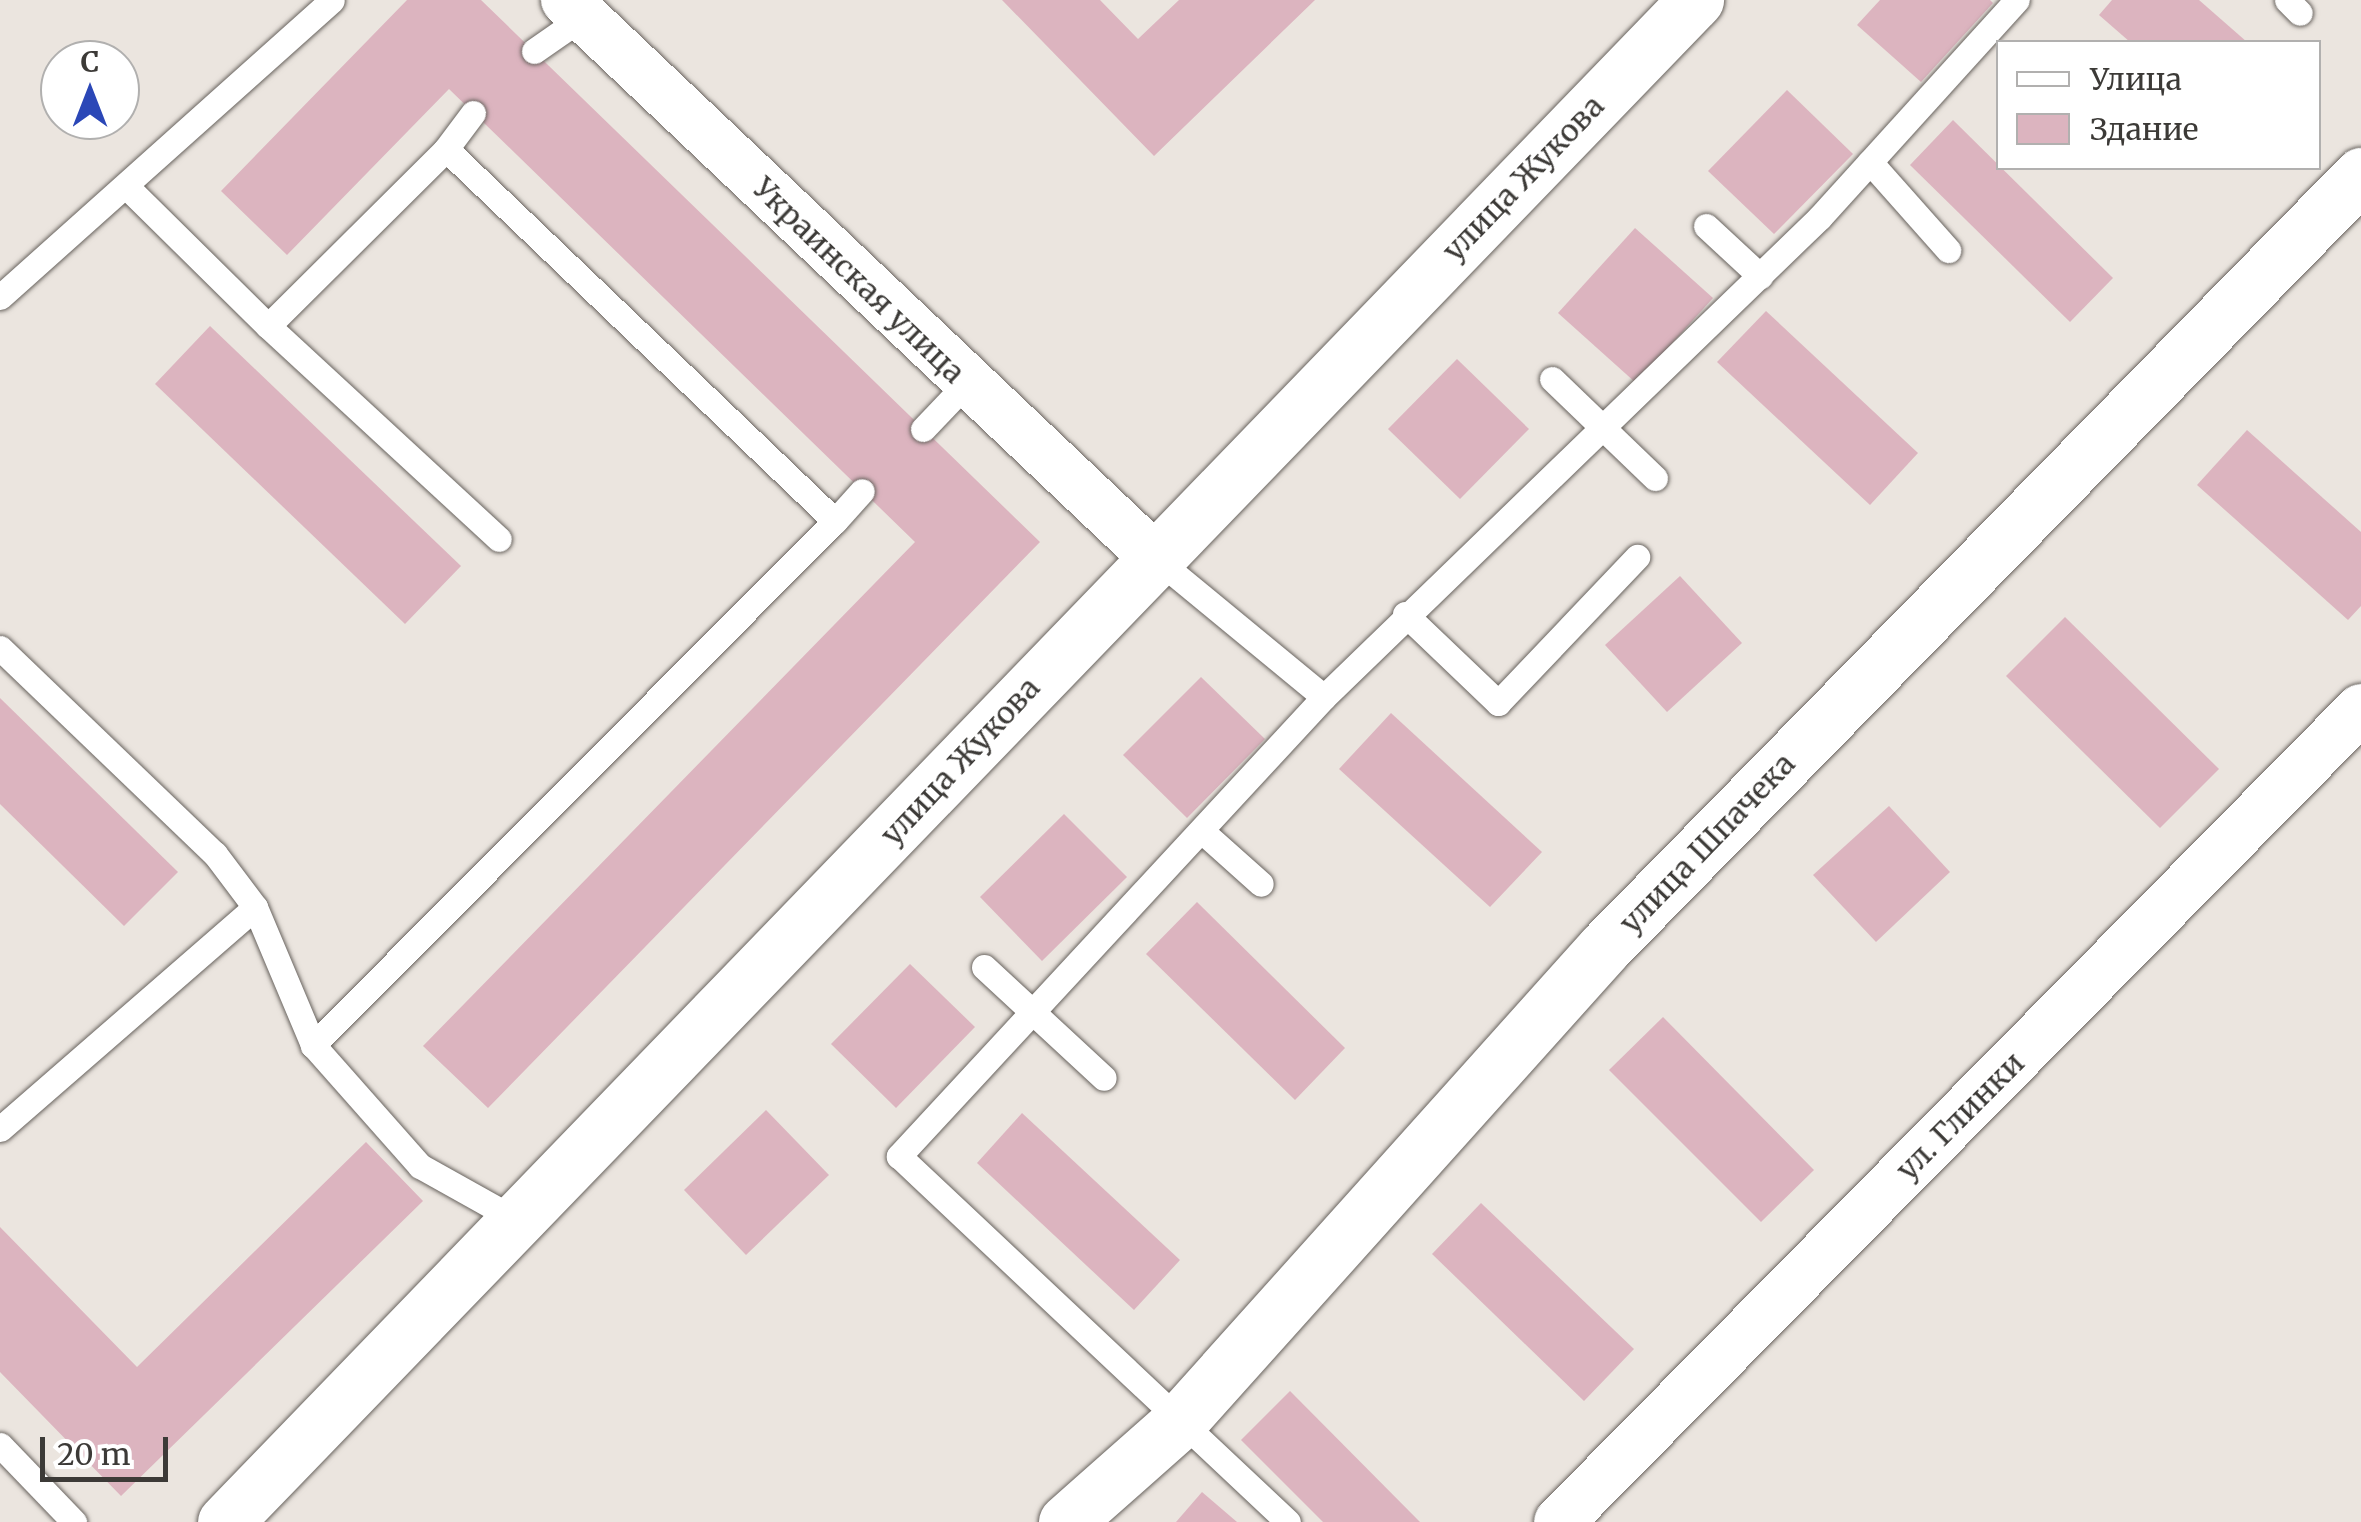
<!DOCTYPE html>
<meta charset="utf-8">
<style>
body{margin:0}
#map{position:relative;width:2361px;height:1522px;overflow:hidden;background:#ebe5df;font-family:Merriweather,serif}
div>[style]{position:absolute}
.building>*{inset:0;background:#dcb4bf}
.roads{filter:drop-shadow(0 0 2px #68635e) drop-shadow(0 0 2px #68635e)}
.lane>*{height:25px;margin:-12.5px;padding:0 12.5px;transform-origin:12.5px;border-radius:12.5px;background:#fff}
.street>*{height:50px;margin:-25px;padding:0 25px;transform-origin:25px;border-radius:25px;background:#fff}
.secondary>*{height:55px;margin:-27.5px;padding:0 27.5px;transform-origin:27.5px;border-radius:27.5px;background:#fff}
span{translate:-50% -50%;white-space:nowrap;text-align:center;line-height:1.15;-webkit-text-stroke:8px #fff;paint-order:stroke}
.street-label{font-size:30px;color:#3c3a37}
.legend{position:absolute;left:1996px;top:40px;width:325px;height:130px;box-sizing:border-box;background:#fff;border:2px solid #b1b0af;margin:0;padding:12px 18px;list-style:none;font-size:30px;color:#3c3a37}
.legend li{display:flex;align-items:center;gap:20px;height:50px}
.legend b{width:50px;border:2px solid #b1b0af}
.north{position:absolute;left:40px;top:40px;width:100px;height:100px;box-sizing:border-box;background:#fff;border:2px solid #b1b0af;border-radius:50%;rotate:0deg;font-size:28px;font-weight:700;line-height:40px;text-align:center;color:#3c3a37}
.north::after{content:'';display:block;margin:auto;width:35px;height:45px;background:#2b47b7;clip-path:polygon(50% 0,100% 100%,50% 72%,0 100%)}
.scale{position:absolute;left:40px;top:1437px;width:128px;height:45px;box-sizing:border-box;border:5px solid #3c3a37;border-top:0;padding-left:12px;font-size:30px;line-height:35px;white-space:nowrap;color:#3c3a37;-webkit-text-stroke:8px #fff;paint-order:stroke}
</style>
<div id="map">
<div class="building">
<i style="clip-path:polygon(407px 0,481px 0,1040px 542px,488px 1108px,423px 1046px,915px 542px,449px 89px,287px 255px,221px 191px)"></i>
<i style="clip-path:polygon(1002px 0,1100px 0,1138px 39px,1179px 0,1315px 0,1154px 156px)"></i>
<i style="clip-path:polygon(1880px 0,1990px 0,1993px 3px,1921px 82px,1857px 25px)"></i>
<i style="clip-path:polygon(2112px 0,2199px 0,2247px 42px,2130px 42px,2099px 15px)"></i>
<i style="clip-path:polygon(1787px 90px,1853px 154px,1774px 234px,1708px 171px)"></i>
<i style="clip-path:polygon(1953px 120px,2113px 278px,2070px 322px,1910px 165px)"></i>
<i style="clip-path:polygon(1635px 228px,1713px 298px,1636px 383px,1558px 313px)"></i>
<i style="clip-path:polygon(1766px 311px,1918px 453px,1870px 505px,1717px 362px)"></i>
<i style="clip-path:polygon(210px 326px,461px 566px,405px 624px,155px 384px)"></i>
<i style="clip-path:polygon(1457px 359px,1529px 429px,1460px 499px,1388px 429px)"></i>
<i style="clip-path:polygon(2247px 430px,2361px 532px,2361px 606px,2348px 620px,2197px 485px)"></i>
<i style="clip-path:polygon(1680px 576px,1742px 643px,1667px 712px,1605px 645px)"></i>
<i style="clip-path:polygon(2065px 617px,2219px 769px,2160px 828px,2006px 676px)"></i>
<i style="clip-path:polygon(1201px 677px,1265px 739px,1187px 818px,1123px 755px)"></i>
<i style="clip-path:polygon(0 698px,178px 872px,124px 926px,0 804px)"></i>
<i style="clip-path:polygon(1391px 713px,1542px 852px,1490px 907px,1339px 769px)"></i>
<i style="clip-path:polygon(1889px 806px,1950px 872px,1876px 942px,1813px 875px)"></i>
<i style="clip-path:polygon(1064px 814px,1127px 877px,1042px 961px,980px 897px)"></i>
<i style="clip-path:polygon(1197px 902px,1345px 1048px,1295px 1100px,1146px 954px)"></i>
<i style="clip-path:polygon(910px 964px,975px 1027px,896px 1108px,831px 1044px)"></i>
<i style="clip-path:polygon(1663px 1017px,1814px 1170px,1761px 1222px,1609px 1070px)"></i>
<i style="clip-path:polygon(766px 1110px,829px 1175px,746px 1255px,684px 1190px)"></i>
<i style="clip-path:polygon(1022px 1113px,1180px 1260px,1134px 1310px,977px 1163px)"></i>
<i style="clip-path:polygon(366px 1142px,423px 1201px,121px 1496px,0 1372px,0 1227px,137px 1367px)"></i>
<i style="clip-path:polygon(1481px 1203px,1634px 1349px,1584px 1401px,1432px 1254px)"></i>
<i style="clip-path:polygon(1290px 1391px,1420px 1522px,1323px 1522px,1241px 1440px)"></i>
<i style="clip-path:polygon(1202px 1492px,1237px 1522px,1176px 1522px)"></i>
</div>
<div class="roads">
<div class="lane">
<i style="left:2287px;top:0;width:18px;rotate:45deg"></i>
<i style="left:534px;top:51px;width:60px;rotate:-34.8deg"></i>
<i style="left:446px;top:149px;width:45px;rotate:-53.1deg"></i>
<i style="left:1870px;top:162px;width:118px;rotate:48.4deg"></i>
<i style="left:127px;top:187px;width:198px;rotate:44.6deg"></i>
<i style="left:268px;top:326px;width:251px;rotate:-44.8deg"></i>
<i style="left:446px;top:149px;width:538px;rotate:43.72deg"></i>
<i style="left:835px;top:521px;width:740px;rotate:134.89deg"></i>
<i style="left:1706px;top:226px;width:74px;rotate:42.8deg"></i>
<i style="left:0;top:297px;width:445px;rotate:-41.8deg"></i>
<i style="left:268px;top:326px;width:314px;rotate:42.7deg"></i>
<i style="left:1552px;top:379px;width:143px;rotate:43.9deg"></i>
<i style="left:923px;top:429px;width:64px;rotate:-46.3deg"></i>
<i style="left:835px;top:521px;width:40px;rotate:-48deg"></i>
<i style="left:1154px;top:557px;width:220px;rotate:39.5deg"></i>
<i style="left:1324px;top:697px;width:626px;rotate:132.8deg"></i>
<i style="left:899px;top:1156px;width:534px;rotate:43.26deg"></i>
<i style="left:1405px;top:614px;width:129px;rotate:43.7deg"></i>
<i style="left:1498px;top:703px;width:202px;rotate:-46.4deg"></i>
<i style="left:0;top:648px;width:298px;rotate:43.8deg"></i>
<i style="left:215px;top:854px;width:66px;rotate:53deg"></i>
<i style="left:255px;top:907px;width:150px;rotate:67.2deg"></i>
<i style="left:313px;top:1045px;width:162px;rotate:48.5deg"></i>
<i style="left:420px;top:1166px;width:117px;rotate:29.2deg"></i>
<i style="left:1324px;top:697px;width:690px;rotate:-44.06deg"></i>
<i style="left:1820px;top:217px;width:293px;rotate:-47.8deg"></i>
<i style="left:1204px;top:833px;width:76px;rotate:41.8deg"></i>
<i style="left:984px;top:967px;width:163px;rotate:42.8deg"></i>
<i style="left:0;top:1129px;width:338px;rotate:-41deg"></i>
<i style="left:0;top:1445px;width:107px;rotate:46.1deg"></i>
</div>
<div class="street">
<i style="left:566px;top:0;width:810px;rotate:43.45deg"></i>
<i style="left:1559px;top:1522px;width:1142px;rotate:-45.39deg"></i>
</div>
<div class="secondary">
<i style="left:225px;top:1522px;width:2117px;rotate:-45.98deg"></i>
<i style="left:1066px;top:1522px;width:149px;rotate:-41.5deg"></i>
<i style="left:1178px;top:1423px;width:638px;rotate:-48.11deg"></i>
<i style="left:1604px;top:948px;width:1082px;rotate:-45.6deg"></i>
</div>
</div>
<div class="street-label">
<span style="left:1523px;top:178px;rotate:-46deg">улица Жукова</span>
<span style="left:859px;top:280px;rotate:44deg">Украинская улица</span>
<span style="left:960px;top:761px;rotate:-47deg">улица Жукова</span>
<span style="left:1707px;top:843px;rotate:-46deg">улица Шпачека</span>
<span style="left:1960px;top:1116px;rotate:-45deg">ул. Глинки</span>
</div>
<ul class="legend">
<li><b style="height:12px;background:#fff"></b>Улица</li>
<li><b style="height:28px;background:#dcb4bf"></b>Здание</li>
</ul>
<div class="north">С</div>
<div class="scale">20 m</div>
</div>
